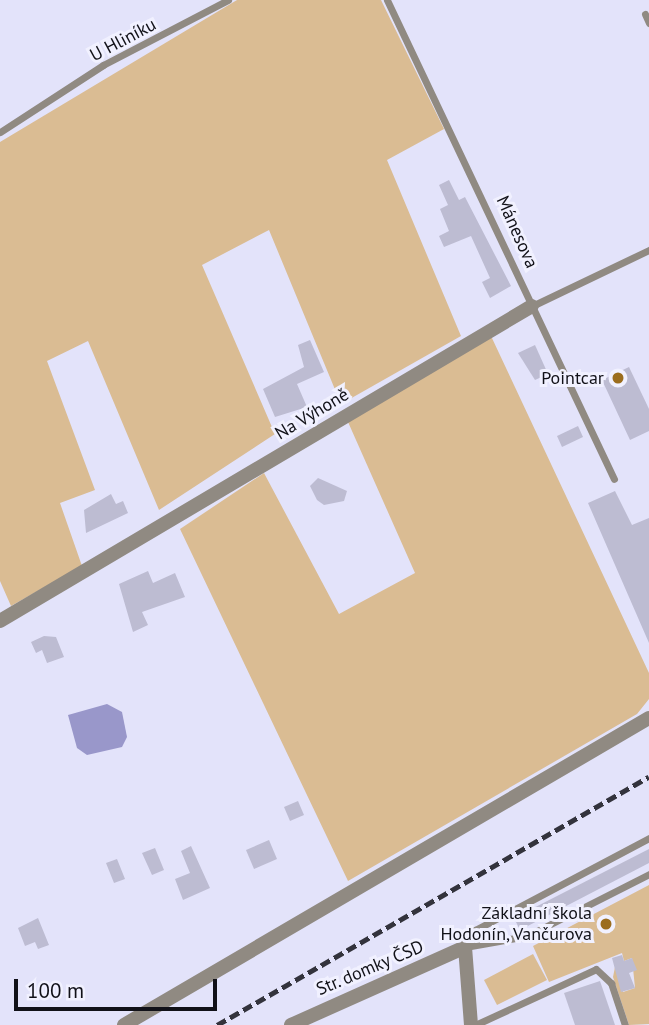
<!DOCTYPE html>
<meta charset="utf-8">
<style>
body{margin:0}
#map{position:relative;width:649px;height:1025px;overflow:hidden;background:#e3e3fa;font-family:"PT Sans",sans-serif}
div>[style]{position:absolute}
.green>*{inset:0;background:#dabc93}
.water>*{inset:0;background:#9997ca}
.building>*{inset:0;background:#bdbcd2}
.service>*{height:7px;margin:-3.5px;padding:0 3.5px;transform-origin:3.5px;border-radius:3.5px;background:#908a82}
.minor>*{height:14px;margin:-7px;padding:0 7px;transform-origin:7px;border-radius:7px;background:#908a82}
.rail>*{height:4.5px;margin-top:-2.25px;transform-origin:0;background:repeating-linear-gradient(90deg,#33333c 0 10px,transparent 0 15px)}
.dots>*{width:19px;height:19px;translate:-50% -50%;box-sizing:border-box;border:4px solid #f1f1ff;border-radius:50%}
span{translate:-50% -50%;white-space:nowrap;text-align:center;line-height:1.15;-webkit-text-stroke:6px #f1f1ff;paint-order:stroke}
.street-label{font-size:18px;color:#111118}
.poi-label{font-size:18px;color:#111118}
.right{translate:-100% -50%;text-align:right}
.scale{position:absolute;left:14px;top:979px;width:203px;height:32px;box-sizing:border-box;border:4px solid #111118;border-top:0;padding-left:9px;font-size:21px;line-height:24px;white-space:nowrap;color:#111118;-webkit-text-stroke:5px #f1f1ff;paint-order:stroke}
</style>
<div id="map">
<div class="green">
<i style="clip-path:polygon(237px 0,381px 0,444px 129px,387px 160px,461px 336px,341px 404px,269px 230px,202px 265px,275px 434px,159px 510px,88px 341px,47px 361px,95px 490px,60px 503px,82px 566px,11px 606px,0 581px,0 142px)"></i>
<i style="clip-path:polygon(491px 336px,649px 673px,649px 699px,637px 714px,348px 881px,180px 529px,264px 473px,339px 614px,415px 573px,348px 422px)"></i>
<i style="clip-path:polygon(649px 885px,649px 1024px,629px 1025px,613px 977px,615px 967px,623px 992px,635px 988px,632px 958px,624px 961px,622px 953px,549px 982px,533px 946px)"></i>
<i style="clip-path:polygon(533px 954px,547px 980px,497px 1005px,484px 980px)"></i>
</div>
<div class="water">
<i style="clip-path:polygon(107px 704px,122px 712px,127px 737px,122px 747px,87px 755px,77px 748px,68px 715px)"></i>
</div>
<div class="building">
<i style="clip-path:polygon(449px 180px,459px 200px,465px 197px,511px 286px,490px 298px,482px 282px,490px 278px,471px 236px,444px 247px,439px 236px,449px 231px,440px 209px,448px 205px,439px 185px)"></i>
<i style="clip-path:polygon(310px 340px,324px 372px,297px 384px,307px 407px,275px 417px,263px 389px,304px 367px,298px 345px)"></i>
<i style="clip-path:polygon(535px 345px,548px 374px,535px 380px,518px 353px)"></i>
<i style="clip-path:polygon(629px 367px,649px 409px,649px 431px,630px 440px,602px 380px)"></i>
<i style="clip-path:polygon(578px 426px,583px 437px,562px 447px,557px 436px)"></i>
<i style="clip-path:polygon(318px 478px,347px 491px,344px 501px,324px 505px,317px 500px,310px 486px)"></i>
<i style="clip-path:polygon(615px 491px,632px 525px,649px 518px,649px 643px,588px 503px)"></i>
<i style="clip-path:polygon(111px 494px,116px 504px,123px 501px,128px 513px,86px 533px,84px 510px)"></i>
<i style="clip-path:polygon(148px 571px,153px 583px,175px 573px,185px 597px,142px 612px,148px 625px,133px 632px,119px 584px)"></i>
<i style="clip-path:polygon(44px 636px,56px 637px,64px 657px,47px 663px,42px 650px,36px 653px,31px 642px)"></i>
<i style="clip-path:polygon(298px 801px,304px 815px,290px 821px,284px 807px)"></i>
<i style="clip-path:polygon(269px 840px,277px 859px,254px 869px,246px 850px)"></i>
<i style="clip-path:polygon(191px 846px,210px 888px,183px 900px,175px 879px,190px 873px,181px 851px)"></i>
<i style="clip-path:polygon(155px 848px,164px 870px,152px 875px,142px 853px)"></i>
<i style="clip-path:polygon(649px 849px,649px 863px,520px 930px,514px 918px)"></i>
<i style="clip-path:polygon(117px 859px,125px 879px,114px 883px,106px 863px)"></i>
<i style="clip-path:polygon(38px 918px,49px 945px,38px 949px,35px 942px,25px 946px,18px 928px)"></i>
<i style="clip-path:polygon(622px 955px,624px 961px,632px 958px,637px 970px,629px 973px,635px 988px,621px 992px,612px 958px)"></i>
<i style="clip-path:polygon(600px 981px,615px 1025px,575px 1025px,564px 993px)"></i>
</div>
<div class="service">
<i style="left:387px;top:0;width:530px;rotate:64.64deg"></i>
<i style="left:645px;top:14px;width:10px;rotate:66deg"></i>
<i style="left:0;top:132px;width:123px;rotate:-33deg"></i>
<i style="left:103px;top:65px;width:141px;rotate:-27.5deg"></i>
<i style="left:532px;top:306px;width:130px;rotate:-25.6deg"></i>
<i style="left:649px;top:838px;width:197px;rotate:152.1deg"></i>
<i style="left:475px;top:930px;width:20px;rotate:120deg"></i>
<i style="left:465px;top:947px;width:63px;rotate:-10.1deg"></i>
<i style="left:527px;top:936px;width:137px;rotate:-26.9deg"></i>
<i style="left:475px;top:1025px;width:133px;rotate:-24.8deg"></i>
<i style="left:596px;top:969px;width:21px;rotate:43deg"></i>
<i style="left:611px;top:983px;width:44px;rotate:71.6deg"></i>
</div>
<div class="minor">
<i style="left:0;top:621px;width:618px;rotate:-30.63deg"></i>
<i style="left:124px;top:1025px;width:608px;rotate:-30.32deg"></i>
<i style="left:291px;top:1025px;width:191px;rotate:-24.1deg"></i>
<i style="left:465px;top:947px;width:78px;rotate:85.6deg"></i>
</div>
<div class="rail">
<i style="left:217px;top:1025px;width:498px;rotate:-29.9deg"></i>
</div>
<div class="dots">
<i style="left:618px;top:378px;background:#9b6d1e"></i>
<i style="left:606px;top:924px;background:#9b6d1e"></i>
</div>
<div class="street-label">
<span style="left:123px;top:40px;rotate:-28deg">U Hliníku</span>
<span style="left:517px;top:232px;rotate:66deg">Mánesova</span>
<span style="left:312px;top:414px;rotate:-31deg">Na Výhoně</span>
<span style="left:370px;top:968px;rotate:-23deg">Str. domky ČSD</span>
</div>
<div class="poi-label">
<span class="right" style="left:604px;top:378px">Pointcar</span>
<span class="right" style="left:592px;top:924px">Základní škola<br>Hodonín, Vančurova</span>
</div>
<div class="scale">100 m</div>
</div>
